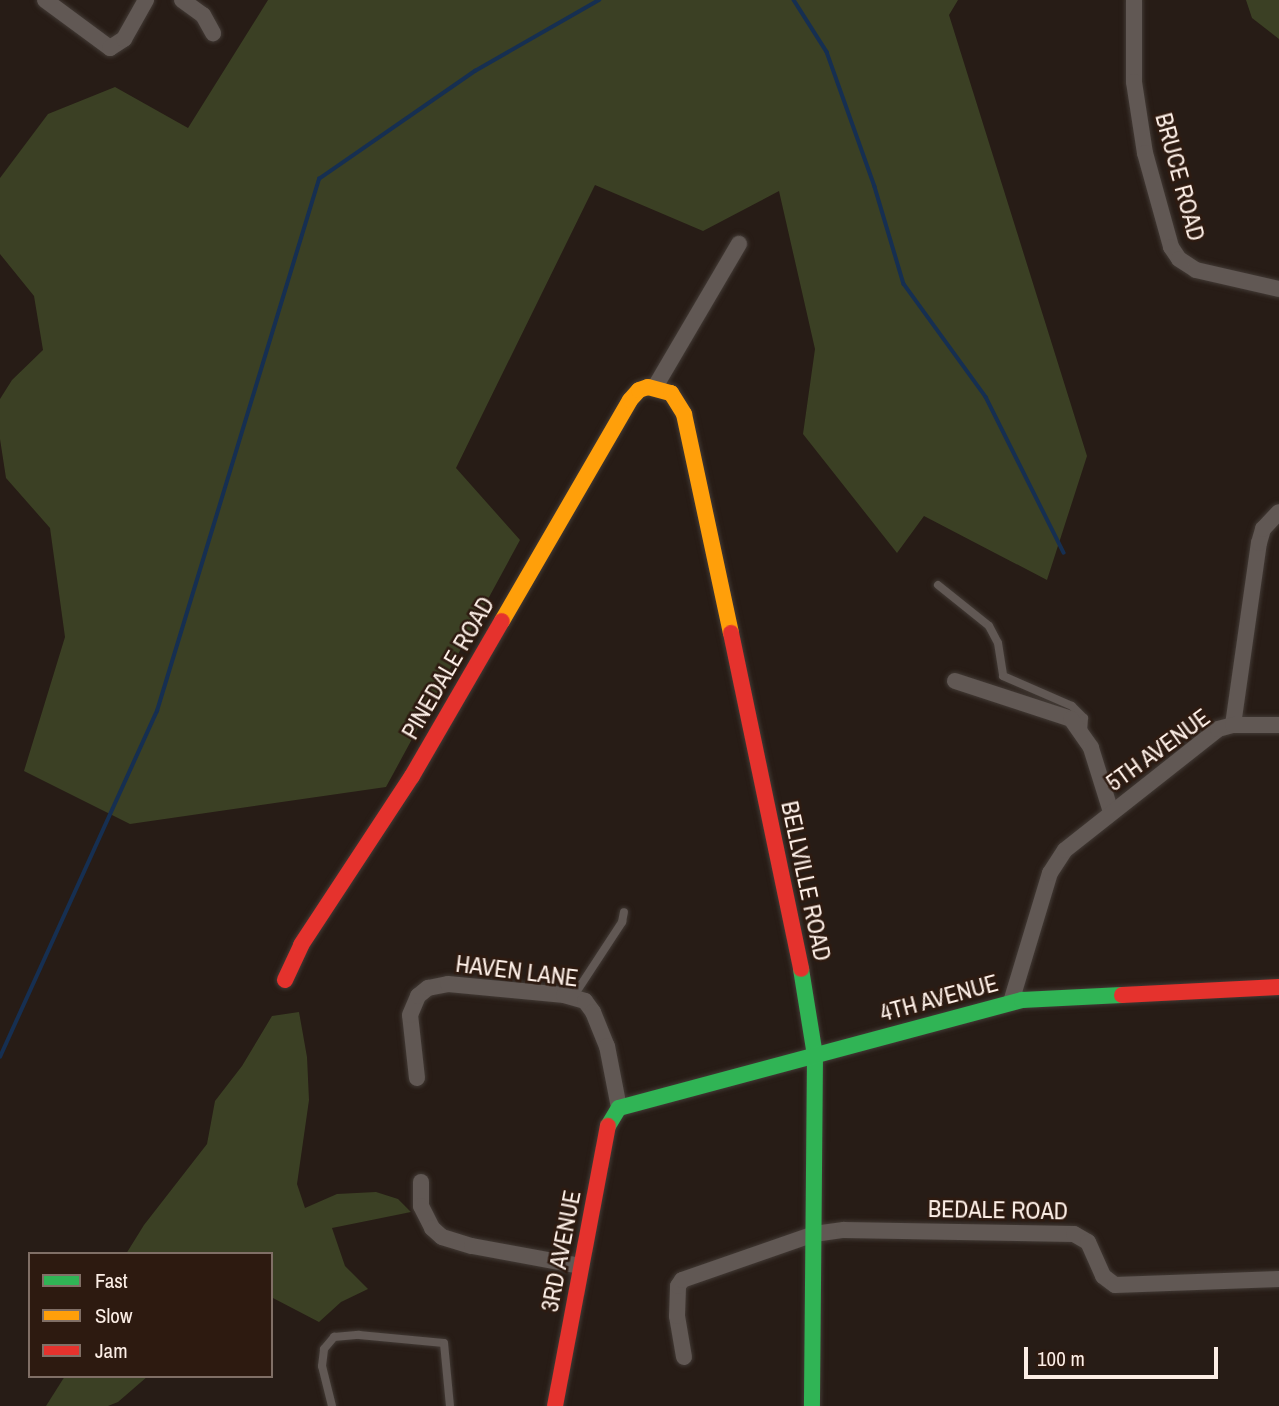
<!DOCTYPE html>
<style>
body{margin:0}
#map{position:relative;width:1279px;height:1406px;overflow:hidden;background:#271c16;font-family:"Archivo Narrow",sans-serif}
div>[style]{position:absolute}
.green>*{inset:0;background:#3b4024}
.stream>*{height:3.5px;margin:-1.75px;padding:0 1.75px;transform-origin:1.75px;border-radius:1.75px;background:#162f51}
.roads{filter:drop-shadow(0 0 2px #423a35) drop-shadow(0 0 2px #423a35)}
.lane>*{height:8px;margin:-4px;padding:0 4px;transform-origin:4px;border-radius:4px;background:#615854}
.street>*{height:16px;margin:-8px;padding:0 8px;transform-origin:8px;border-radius:8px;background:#615854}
.fast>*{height:16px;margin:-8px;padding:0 8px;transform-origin:8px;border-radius:8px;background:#30b455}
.slow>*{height:16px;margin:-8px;padding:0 8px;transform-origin:8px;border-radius:8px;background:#ff9f0a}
.jam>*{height:16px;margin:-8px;padding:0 8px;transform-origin:8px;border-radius:8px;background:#e5322d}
span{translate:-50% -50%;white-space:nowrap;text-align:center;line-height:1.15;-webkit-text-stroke:5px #2d1a10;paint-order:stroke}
.street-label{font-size:24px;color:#fceee6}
.legend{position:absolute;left:28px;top:1252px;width:245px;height:126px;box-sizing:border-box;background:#2d1a10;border:2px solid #806f66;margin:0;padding:9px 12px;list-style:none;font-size:21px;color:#fceee6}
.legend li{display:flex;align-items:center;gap:14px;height:35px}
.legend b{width:35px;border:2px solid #806f66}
.scale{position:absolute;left:1024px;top:1347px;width:194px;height:32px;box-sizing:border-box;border:4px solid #fceee6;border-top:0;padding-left:9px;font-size:21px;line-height:24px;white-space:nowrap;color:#fceee6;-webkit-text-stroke:5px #2d1a10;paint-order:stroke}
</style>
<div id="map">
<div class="green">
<i style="clip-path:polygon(268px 0,958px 0,949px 15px,1087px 456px,1047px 580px,924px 516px,897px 553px,803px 434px,815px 349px,779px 191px,703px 231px,595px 185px,456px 468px,520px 540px,386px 787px,130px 824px,24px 771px,65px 637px,50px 528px,6px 478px,0 439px,0 399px,12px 380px,43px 350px,34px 296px,0 254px,0 178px,48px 114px,115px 87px,188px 128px)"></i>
<i style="clip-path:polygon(1246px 0,1279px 0,1279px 39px,1252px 18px)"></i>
<i style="clip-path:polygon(299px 1012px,307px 1057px,309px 1100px,297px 1184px,305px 1208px,337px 1194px,376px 1192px,398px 1199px,411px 1212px,332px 1228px,345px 1266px,368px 1289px,341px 1302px,319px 1322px,271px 1297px,271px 1254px,126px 1254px,144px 1225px,207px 1144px,215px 1101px,242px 1066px,272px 1016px)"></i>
<i style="clip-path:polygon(65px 1376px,148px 1376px,118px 1402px,108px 1406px,46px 1406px)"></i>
</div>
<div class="stream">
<i style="left:794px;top:0;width:62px;rotate:57.6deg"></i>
<i style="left:827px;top:52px;width:143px;rotate:70.4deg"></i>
<i style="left:875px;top:187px;width:101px;rotate:73.4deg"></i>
<i style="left:904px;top:284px;width:140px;rotate:54deg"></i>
<i style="left:986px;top:397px;width:174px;rotate:63.4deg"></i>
<i style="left:0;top:1057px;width:380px;rotate:-65.6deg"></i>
<i style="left:157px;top:711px;width:556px;rotate:-73.06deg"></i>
<i style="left:319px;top:179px;width:190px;rotate:-34.7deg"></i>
<i style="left:475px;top:71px;width:143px;rotate:-29.8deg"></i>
</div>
<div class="roads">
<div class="lane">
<i style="left:938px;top:585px;width:65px;rotate:38.8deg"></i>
<i style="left:989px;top:626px;width:19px;rotate:62deg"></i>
<i style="left:998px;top:643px;width:33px;rotate:81deg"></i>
<i style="left:1003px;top:676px;width:75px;rotate:23.5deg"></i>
<i style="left:1072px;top:706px;width:17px;rotate:45deg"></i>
<i style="left:1084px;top:718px;width:14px;rotate:94deg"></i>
<i style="left:573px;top:997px;width:90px;rotate:-56.8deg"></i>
<i style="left:622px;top:922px;width:10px;rotate:-79deg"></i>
<i style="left:332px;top:1406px;width:41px;rotate:-104deg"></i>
<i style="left:322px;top:1366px;width:17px;rotate:-83deg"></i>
<i style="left:324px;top:1349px;width:16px;rotate:-50deg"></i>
<i style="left:334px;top:1337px;width:25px;rotate:-5deg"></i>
<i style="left:359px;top:1335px;width:85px;rotate:5.4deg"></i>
<i style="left:444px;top:1343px;width:63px;rotate:84.6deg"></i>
</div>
<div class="street">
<i style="left:45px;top:0;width:81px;rotate:36.4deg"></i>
<i style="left:110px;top:48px;width:17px;rotate:-33deg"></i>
<i style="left:124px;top:39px;width:45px;rotate:-60.6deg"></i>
<i style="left:182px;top:0;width:26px;rotate:36deg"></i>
<i style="left:203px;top:15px;width:21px;rotate:61deg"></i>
<i style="left:1134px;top:0;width:82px;rotate:90deg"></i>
<i style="left:1134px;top:82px;width:72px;rotate:81.2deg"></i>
<i style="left:1145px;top:153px;width:98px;rotate:74.5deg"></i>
<i style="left:1171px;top:247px;width:14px;rotate:56deg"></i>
<i style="left:1179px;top:259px;width:20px;rotate:33deg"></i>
<i style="left:1196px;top:270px;width:85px;rotate:12.9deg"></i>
<i style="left:655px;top:387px;width:166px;rotate:-59.6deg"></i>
<i style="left:955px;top:681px;width:122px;rotate:18.1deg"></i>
<i style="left:1071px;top:719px;width:35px;rotate:55deg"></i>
<i style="left:1091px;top:748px;width:67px;rotate:72.6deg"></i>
<i style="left:1233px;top:725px;width:184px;rotate:-81.9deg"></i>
<i style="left:1259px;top:543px;width:15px;rotate:-74deg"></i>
<i style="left:1263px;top:529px;width:23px;rotate:-47deg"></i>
<i style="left:1011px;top:1002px;width:135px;rotate:-73.2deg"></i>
<i style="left:1050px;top:873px;width:27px;rotate:-57deg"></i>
<i style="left:1065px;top:850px;width:195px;rotate:-38.3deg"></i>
<i style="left:1218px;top:729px;width:16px;rotate:-15deg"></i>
<i style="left:1233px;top:725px;width:46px"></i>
<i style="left:417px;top:1078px;width:63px;rotate:-96.3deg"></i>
<i style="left:410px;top:1015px;width:21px;rotate:-67deg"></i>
<i style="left:418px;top:996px;width:13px;rotate:-39deg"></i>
<i style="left:428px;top:988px;width:20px;rotate:-11deg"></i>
<i style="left:448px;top:984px;width:117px;rotate:5.4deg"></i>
<i style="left:564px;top:995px;width:22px;rotate:16deg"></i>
<i style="left:585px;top:1001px;width:14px;rotate:54deg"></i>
<i style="left:593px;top:1012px;width:37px;rotate:68deg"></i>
<i style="left:607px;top:1046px;width:63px;rotate:79deg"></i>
<i style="left:421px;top:1182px;width:24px;rotate:90deg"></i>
<i style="left:421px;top:1206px;width:25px;rotate:63deg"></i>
<i style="left:432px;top:1228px;width:13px;rotate:42deg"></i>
<i style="left:442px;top:1237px;width:31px;rotate:17deg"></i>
<i style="left:472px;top:1246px;width:111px;rotate:10.4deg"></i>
<i style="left:684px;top:1357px;width:42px;rotate:-99.7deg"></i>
<i style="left:677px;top:1316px;width:30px;rotate:-88deg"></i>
<i style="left:678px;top:1286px;width:7px;rotate:-56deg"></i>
<i style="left:682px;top:1280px;width:140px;rotate:-19.2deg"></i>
<i style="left:814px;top:1234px;width:30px;rotate:-8deg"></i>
<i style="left:844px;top:1230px;width:230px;rotate:1deg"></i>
<i style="left:1074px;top:1234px;width:16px;rotate:30deg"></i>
<i style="left:1088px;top:1242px;width:37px;rotate:66deg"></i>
<i style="left:1103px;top:1276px;width:15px;rotate:37deg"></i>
<i style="left:1115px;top:1285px;width:164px;rotate:-2.1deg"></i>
</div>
<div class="fast">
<i style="left:801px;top:969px;width:87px;rotate:80.8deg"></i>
<i style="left:815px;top:1055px;width:351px;rotate:90.5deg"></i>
<i style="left:608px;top:1126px;width:21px;rotate:-59deg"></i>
<i style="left:619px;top:1108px;width:417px;rotate:-15deg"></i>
<i style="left:1022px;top:1000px;width:100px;rotate:-2.9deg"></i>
</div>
<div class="slow">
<i style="left:502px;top:621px;width:255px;rotate:-59.9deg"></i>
<i style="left:630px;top:400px;width:13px;rotate:-48deg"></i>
<i style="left:639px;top:390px;width:9px;rotate:-18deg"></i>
<i style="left:648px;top:387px;width:24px;rotate:15deg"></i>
<i style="left:671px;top:393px;width:25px;rotate:58deg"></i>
<i style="left:684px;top:414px;width:224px;rotate:77.9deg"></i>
</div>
<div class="jam">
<i style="left:731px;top:633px;width:343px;rotate:78.2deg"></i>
<i style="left:285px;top:980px;width:38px;rotate:-65deg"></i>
<i style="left:301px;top:945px;width:202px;rotate:-56.7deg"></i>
<i style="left:412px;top:776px;width:179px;rotate:-59.9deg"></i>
<i style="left:1122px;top:995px;width:157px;rotate:-2.9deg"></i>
<i style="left:555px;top:1406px;width:285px;rotate:-79.3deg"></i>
</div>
</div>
<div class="street-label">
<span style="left:1180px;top:177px;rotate:75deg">BRUCE ROAD</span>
<span style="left:448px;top:668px;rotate:-60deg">PINEDALE ROAD</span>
<span style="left:1158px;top:750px;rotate:-36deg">5TH AVENUE</span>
<span style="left:806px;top:881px;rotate:78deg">BELLVILLE ROAD</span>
<span style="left:517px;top:971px;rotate:7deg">HAVEN LANE</span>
<span style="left:939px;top:998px;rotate:-15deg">4TH AVENUE</span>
<span style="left:998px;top:1210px;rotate:1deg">BEDALE ROAD</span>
<span style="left:561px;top:1251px;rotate:-79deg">3RD AVENUE</span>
</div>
<ul class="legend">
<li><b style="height:9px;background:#30b455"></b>Fast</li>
<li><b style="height:9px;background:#ff9f0a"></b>Slow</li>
<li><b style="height:9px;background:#e5322d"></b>Jam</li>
</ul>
<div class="scale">100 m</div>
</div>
